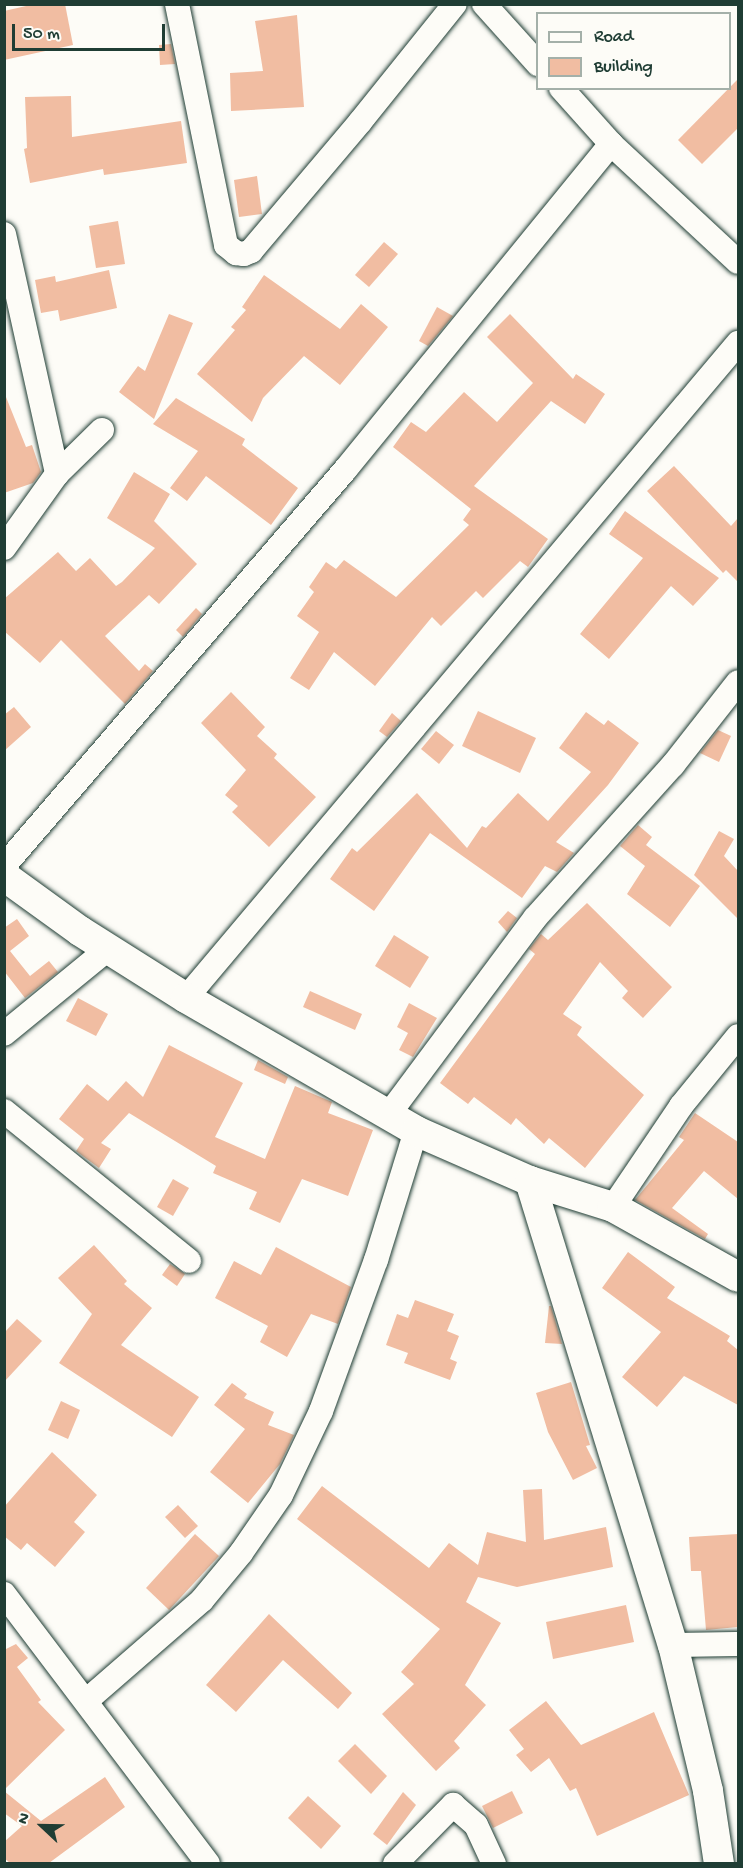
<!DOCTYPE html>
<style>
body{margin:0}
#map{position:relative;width:743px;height:1868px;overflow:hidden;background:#fdfcf7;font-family:"Gochi Hand",sans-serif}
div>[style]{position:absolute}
.building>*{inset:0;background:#f1bda2}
.roads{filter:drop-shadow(0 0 2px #1f3d34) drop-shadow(0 0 2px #1f3d34)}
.minor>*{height:24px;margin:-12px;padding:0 12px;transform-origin:12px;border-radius:12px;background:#fdfcf7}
.tertiary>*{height:30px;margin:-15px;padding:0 15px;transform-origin:15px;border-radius:15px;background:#fdfcf7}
span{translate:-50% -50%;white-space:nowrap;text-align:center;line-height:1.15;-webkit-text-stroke:5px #fdfcf7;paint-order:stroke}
.frame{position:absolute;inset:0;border:6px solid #1f3d34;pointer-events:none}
.legend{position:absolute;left:536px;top:12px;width:195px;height:78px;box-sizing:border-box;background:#fdfcf7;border:2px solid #a4b0a9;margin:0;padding:8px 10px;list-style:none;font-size:18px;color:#1f3d34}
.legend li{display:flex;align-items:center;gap:12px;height:30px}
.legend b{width:30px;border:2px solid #a4b0a9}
.north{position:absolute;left:12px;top:1796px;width:60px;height:60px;-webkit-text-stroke:4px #fdfcf7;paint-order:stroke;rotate:292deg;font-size:16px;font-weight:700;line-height:24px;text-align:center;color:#1f3d34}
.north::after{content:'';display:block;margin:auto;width:21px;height:27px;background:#1f3d34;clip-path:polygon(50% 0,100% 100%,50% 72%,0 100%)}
.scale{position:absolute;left:12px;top:24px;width:153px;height:27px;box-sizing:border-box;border:3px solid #1f3d34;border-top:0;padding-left:8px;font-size:18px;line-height:21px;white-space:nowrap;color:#1f3d34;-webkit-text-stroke:4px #fdfcf7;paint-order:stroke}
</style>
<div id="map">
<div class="building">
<i style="clip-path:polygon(35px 4px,65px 4px,73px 45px,4px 60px,4px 11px)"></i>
<i style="clip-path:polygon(297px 15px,304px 107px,231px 111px,230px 73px,263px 71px,255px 21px)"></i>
<i style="clip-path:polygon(171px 44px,175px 64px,160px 65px,159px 45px)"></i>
<i style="clip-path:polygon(738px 79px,738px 128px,702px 164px,678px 140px)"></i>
<i style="clip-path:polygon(71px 96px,72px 137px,181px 121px,187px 163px,104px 175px,103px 169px,30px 183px,24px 149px,27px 148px,25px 97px)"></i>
<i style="clip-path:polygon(257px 176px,262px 214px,239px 217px,234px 180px)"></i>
<i style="clip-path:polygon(118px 221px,125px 264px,96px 268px,89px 226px)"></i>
<i style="clip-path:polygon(384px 242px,398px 254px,369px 287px,355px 275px)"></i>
<i style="clip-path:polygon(109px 270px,117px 308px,60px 321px,58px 310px,41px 313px,35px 280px,55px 276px,56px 282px)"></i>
<i style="clip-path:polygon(264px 275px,340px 329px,361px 304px,388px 327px,340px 385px,304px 356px,263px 398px,252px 422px,197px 374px,235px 330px,231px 327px,246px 310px,242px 307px)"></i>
<i style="clip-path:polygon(437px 307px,453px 316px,428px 346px,419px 341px)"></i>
<i style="clip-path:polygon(169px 314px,193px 323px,154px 419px,119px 392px,138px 366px,145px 371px)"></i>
<i style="clip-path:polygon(510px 314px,573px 379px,576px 374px,605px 394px,585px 424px,551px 401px,474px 486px,548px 539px,528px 567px,520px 561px,483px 598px,476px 591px,441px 626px,432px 617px,375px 686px,334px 652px,309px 690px,290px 678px,319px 632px,297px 616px,314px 592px,309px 587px,326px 562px,336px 569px,344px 560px,396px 597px,469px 525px,463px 520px,471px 509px,393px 447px,411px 422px,426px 432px,464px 392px,497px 422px,533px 383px,487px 337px)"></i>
<i style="clip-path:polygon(4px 392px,26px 447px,32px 445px,41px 472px,33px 483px,4px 493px)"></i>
<i style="clip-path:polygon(176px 398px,245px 439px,242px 445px,298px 488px,271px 525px,206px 476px,187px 501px,170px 488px,198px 451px,153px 424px)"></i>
<i style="clip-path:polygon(674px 466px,731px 526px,738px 518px,738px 582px,726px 570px,723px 573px,647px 491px)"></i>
<i style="clip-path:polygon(134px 472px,170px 494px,154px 521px,197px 564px,159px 604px,149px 595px,105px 636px,139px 671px,145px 664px,153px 671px,125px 704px,61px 640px,40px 663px,4px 631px,4px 599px,58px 552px,76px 571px,90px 558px,116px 586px,122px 582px,155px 548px,107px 518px)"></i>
<i style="clip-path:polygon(625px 511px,719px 578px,693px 606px,671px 586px,609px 659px,580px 634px,643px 558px,609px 534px)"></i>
<i style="clip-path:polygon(196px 608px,202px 614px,183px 637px,176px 630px)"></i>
<i style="clip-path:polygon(231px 692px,265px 727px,257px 736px,277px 754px,274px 758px,316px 797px,269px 847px,232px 812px,238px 806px,225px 795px,246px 770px,201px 723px)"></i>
<i style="clip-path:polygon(14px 707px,31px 727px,4px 751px,4px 715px)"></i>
<i style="clip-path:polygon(478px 711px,536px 738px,520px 773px,462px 746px)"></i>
<i style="clip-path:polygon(586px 712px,604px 725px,608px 720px,639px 743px,608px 785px,556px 842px,574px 853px,557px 872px,545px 866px,522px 898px,430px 833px,374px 911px,330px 879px,352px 848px,357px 852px,417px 793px,467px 848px,482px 826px,486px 828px,518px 793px,548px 821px,591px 772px,559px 748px)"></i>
<i style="clip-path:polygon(392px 713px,401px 721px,387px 737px,379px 731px)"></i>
<i style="clip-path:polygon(718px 730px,731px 736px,719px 762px,700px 753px)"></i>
<i style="clip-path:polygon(436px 731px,454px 745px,439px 764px,421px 749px)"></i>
<i style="clip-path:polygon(638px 825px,652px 837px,646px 845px,700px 886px,670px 927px,627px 894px,645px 866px,620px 846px)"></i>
<i style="clip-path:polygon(719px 831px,734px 839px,724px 856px,738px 871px,738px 919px,694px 875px)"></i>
<i style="clip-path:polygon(587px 903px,672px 987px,643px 1018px,622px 998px,628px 991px,600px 962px,563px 1014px,582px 1027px,577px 1035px,644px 1095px,585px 1168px,549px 1138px,544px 1144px,516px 1118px,511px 1125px,474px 1097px,468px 1104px,440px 1083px,535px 954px,529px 949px,541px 934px,548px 940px)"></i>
<i style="clip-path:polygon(508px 911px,517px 918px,507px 932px,498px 922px)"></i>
<i style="clip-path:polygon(17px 919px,29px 936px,10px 951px,30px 976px,49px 961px,58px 972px,25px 998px,4px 971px,4px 928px)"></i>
<i style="clip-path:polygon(394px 935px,429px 957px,410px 988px,375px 966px)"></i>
<i style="clip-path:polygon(310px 991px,362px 1014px,355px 1030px,303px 1007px)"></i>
<i style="clip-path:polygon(78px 998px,108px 1014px,96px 1036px,66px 1021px)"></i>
<i style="clip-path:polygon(409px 1003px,437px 1018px,413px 1057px,399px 1050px,408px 1033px,397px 1027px)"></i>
<i style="clip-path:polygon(169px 1045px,243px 1083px,215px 1137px,265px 1159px,295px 1086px,332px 1102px,328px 1113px,373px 1130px,348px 1196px,302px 1179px,280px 1223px,249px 1209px,257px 1192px,213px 1173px,216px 1166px,129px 1113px,101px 1143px,111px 1149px,99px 1168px,76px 1151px,84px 1139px,59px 1119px,87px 1084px,108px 1101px,126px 1081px,143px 1097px)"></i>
<i style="clip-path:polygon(258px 1060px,288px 1077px,285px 1084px,254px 1070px)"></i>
<i style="clip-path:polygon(695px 1113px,738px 1142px,738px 1199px,704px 1171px,672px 1208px,708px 1234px,705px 1239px,635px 1200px,684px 1140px,679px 1137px)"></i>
<i style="clip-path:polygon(173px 1179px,189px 1188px,173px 1216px,157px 1207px)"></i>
<i style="clip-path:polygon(94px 1245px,127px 1281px,124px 1284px,152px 1308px,121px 1345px,199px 1397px,172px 1437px,59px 1363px,92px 1314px,58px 1278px)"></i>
<i style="clip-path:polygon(276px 1247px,351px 1287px,338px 1324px,311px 1314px,287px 1357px,260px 1342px,268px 1326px,215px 1298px,234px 1261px,261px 1275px)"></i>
<i style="clip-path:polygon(628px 1252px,675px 1287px,667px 1298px,730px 1336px,727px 1341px,738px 1350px,738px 1405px,684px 1376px,657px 1407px,622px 1377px,661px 1332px,602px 1288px)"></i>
<i style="clip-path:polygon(170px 1264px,185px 1274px,177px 1286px,162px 1275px)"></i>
<i style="clip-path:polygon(415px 1300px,454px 1314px,447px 1331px,459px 1336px,450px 1359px,457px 1362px,450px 1380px,404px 1363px,408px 1353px,386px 1345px,397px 1314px,408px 1318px)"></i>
<i style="clip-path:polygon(549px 1306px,551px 1306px,562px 1344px,545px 1343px)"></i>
<i style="clip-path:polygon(17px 1319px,42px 1341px,4px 1382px,4px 1333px)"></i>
<i style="clip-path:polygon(571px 1382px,590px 1445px,586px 1446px,597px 1468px,573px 1480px,548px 1432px,536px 1393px)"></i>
<i style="clip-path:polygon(232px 1383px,247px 1394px,244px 1398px,274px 1412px,268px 1425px,294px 1435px,280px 1464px,248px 1503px,210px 1472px,245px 1429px,214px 1405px)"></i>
<i style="clip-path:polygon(61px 1401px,80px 1410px,68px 1439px,48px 1430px)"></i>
<i style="clip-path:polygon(52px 1452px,97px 1495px,74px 1522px,85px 1532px,55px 1567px,27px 1543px,21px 1550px,4px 1536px,4px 1507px)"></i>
<i style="clip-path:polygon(322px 1486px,429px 1568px,449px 1543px,478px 1565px,487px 1532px,526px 1542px,523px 1490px,542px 1489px,544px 1540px,606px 1527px,613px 1567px,517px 1587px,478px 1577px,466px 1602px,501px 1623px,465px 1685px,486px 1705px,454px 1741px,460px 1748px,436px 1771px,382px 1714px,414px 1684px,401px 1672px,440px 1629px,297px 1519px)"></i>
<i style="clip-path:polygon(178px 1505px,198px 1526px,185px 1538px,165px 1517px)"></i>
<i style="clip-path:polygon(195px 1534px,219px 1556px,169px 1610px,146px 1588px)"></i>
<i style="clip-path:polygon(738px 1534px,738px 1627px,706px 1630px,701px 1571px,691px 1571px,689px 1537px)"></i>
<i style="clip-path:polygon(626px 1605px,634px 1642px,553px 1659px,546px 1622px)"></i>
<i style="clip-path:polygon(269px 1614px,352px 1693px,338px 1709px,283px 1660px,236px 1712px,206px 1685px)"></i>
<i style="clip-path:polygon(16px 1644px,28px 1658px,17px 1667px,41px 1700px,38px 1702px,65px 1730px,4px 1790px,4px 1650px)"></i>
<i style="clip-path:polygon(546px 1701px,581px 1745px,654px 1712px,689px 1795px,597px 1836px,576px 1788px,570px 1791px,549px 1758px,531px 1772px,516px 1755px,524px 1749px,509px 1730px)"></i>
<i style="clip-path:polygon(355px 1744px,387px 1776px,371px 1794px,338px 1761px)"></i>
<i style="clip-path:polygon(105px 1777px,125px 1807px,49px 1863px,10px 1863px,4px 1858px,4px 1842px,22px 1826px,4px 1813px,4px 1791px,41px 1821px)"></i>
<i style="clip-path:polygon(512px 1791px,523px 1813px,493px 1828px,482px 1806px)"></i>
<i style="clip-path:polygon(403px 1792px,416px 1805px,387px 1845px,373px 1834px)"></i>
<i style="clip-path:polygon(308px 1796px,341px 1826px,321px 1849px,288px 1818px)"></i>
</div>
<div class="roads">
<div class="minor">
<i style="left:177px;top:4px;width:246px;rotate:78.5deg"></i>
<i style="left:226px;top:245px;width:13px;rotate:39deg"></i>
<i style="left:236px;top:253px;width:8px;rotate:7deg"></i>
<i style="left:244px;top:254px;width:8px;rotate:-23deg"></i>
<i style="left:251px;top:251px;width:169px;rotate:-49.8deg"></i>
<i style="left:360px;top:122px;width:151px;rotate:-51.2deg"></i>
<i style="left:484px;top:4px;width:81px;rotate:48deg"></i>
<i style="left:561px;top:88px;width:75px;rotate:48.2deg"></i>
<i style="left:611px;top:144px;width:173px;rotate:42.9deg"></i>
<i style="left:4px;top:234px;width:246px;rotate:77.5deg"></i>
<i style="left:4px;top:548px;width:91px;rotate:-54.4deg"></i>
<i style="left:57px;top:474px;width:63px;rotate:-44.4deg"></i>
<i style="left:4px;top:866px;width:523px;rotate:-49.27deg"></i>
<i style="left:345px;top:470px;width:421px;rotate:-50.8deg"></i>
<i style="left:186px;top:998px;width:857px;rotate:-49.88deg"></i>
<i style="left:4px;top:1034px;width:134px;rotate:-39.3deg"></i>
<i style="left:4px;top:1111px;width:238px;rotate:39deg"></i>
<i style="left:389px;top:1114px;width:244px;rotate:-53.3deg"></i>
<i style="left:535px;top:918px;width:206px;rotate:-48deg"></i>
<i style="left:673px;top:765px;width:105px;rotate:-51.9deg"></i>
<i style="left:613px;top:1207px;width:122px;rotate:-56deg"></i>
<i style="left:681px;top:1106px;width:90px;rotate:-50.8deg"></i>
<i style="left:4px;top:1594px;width:338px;rotate:52.9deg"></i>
<i style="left:673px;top:1645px;width:65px;rotate:-0.9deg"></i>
<i style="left:86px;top:1701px;width:154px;rotate:-41deg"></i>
<i style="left:202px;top:1600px;width:61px;rotate:-50.3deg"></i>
<i style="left:241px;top:1553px;width:70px;rotate:-55.4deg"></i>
<i style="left:281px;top:1495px;width:93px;rotate:-64.5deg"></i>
<i style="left:321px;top:1411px;width:161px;rotate:-70deg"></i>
<i style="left:376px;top:1260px;width:135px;rotate:-72.8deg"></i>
<i style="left:395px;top:1864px;width:83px;rotate:-45.5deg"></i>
<i style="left:453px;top:1805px;width:30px;rotate:41deg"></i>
<i style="left:476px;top:1825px;width:43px;rotate:65.2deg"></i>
</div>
<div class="tertiary">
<i style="left:4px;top:876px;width:94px;rotate:35.9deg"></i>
<i style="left:80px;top:931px;width:125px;rotate:32.3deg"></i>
<i style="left:186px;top:998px;width:266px;rotate:30deg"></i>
<i style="left:416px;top:1131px;width:124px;rotate:23.7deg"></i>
<i style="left:530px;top:1181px;width:486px;rotate:72.9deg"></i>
<i style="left:673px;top:1645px;width:150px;rotate:76.5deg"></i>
<i style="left:708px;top:1791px;width:74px;rotate:81.4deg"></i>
<i style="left:530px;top:1181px;width:87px;rotate:17.4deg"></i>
<i style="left:613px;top:1207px;width:143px;rotate:29.2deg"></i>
</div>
</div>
<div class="frame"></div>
<ul class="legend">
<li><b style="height:8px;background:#fdfcf7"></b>Road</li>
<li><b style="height:16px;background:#f1bda2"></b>Building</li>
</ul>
<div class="north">N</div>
<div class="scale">50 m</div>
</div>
